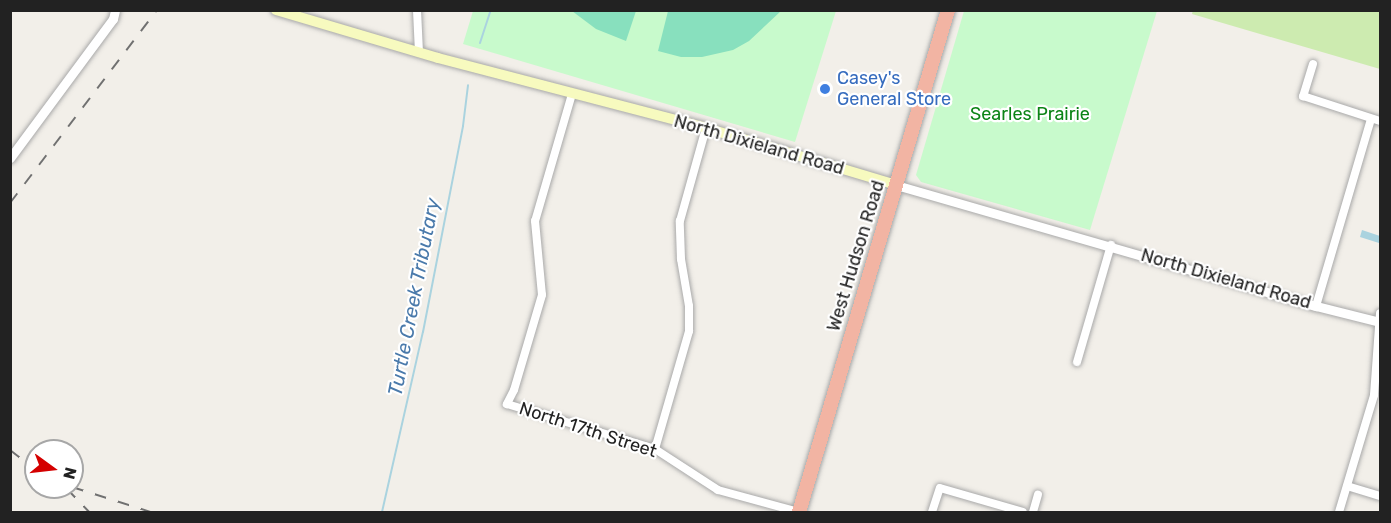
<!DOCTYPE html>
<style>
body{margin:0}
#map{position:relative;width:1391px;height:523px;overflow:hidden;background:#f2efe9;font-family:Rubik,sans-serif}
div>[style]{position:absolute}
.grass>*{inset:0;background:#cdebb0}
.park>*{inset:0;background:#c8facc}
.pitch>*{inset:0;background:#88e0be}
.water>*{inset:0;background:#aad3df}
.stream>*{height:2px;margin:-1px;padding:0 1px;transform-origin:1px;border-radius:1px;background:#aad3df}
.roads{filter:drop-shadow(0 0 2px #a9a9a9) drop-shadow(0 0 2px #a9a9a9)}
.minor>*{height:8px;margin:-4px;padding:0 4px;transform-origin:4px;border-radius:4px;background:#fff}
.tertiary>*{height:9px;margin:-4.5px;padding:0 4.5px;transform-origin:4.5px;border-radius:4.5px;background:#fff}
.secondary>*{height:10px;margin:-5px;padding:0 5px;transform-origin:5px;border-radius:5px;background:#f7fabf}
.trunk>*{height:14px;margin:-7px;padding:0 7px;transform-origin:7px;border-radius:7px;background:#f2b4a3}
.rail>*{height:2px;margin-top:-1px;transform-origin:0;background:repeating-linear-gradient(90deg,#707070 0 12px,transparent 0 24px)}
.dots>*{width:16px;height:16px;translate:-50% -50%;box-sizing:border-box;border:3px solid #fff;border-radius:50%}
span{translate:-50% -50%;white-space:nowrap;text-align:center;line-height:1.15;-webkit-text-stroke:4.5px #fff;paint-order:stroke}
.shop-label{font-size:18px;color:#366cbe}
.left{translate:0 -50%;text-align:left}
.park-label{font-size:18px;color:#0c8416}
.street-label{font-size:18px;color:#222}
.water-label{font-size:20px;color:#4a7aab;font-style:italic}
.frame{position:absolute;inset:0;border:12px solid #222;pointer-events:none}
.north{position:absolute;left:24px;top:439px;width:60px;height:60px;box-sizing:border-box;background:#fff;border:2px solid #a7a7a7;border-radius:50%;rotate:105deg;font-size:16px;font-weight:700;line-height:24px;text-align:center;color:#222}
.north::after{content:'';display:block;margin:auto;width:21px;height:27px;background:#d40000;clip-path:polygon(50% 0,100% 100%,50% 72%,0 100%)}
</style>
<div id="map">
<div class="grass">
<i style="clip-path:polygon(1193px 10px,1380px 11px,1380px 69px,1192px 14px)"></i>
</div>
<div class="park">
<i style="clip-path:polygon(473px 11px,836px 11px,795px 142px,463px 44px)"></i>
<i style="clip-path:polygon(964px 11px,1157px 11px,1090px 230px,921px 182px,916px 175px)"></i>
</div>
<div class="pitch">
<i style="clip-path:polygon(572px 11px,636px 11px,626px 41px,596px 29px)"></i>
<i style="clip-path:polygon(668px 11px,668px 10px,781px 11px,749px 41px,733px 50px,702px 57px,681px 57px,658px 51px)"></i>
</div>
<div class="water">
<i style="clip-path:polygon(1362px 230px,1380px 236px,1379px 243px,1360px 237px)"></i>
</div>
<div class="stream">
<i style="left:480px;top:43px;width:35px;rotate:-72deg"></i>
<i style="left:382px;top:512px;width:185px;rotate:-77.2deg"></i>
<i style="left:423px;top:332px;width:210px;rotate:-79deg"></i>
<i style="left:463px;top:126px;width:41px;rotate:-83deg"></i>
</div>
<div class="roads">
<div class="minor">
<i style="left:417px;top:10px;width:42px;rotate:87.3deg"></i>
<i style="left:1313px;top:64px;width:34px;rotate:107deg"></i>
<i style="left:1303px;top:96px;width:81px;rotate:18deg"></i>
<i style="left:572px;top:94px;width:132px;rotate:106.2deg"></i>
<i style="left:535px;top:221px;width:74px;rotate:84.6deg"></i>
<i style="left:542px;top:295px;width:99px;rotate:106.4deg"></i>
<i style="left:514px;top:390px;width:16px;rotate:117deg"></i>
<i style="left:507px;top:404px;width:155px;rotate:16.9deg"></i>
<i style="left:655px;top:449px;width:75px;rotate:33.1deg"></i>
<i style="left:718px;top:490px;width:84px;rotate:15.2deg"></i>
<i style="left:1316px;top:306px;width:195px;rotate:-73.6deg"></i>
<i style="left:1077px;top:362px;width:122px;rotate:-73.8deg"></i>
<i style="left:655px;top:449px;width:123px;rotate:-73.9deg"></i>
<i style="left:689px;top:331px;width:25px;rotate:-90deg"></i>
<i style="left:689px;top:306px;width:48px;rotate:-99.7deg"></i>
<i style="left:681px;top:259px;width:38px;rotate:-92deg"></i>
<i style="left:680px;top:221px;width:97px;rotate:-74.4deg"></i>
<i style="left:1347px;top:486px;width:34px;rotate:17deg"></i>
<i style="left:932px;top:512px;width:25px;rotate:-72deg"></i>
<i style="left:940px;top:488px;width:86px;rotate:16.1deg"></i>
<i style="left:1033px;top:512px;width:18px;rotate:-74deg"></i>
<i style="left:1339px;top:512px;width:122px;rotate:-73.3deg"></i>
<i style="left:1374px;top:395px;width:82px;rotate:-85.8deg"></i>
</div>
<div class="tertiary">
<i style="left:10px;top:158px;width:173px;rotate:-53.5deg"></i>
<i style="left:113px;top:19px;width:9px;rotate:-77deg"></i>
<i style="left:896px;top:185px;width:437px;rotate:16.1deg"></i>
<i style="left:1316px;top:306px;width:66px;rotate:14deg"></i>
</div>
<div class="secondary">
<i style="left:276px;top:10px;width:169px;rotate:16.5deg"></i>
<i style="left:438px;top:58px;width:277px;rotate:14.6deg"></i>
<i style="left:706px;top:128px;width:198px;rotate:16.7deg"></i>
</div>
<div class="trunk">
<i style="left:799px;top:512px;width:524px;rotate:-73.47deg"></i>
</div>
</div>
<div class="rail">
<i style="left:10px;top:203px;width:243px;rotate:-52.7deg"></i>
<i style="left:10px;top:450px;width:33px;rotate:38deg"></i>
<i style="left:72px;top:487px;width:83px;rotate:17.6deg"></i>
<i style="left:67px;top:489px;width:32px;rotate:46deg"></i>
</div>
<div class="dots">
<i style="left:825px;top:89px;background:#3f7fe0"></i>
</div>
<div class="shop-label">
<span class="left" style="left:837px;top:89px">Casey's<br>General Store</span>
</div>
<div class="park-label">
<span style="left:1030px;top:114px">Searles Prairie</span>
</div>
<div class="street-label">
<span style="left:759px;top:145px;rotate:16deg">North Dixieland Road</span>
<span style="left:856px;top:256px;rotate:-73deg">West Hudson Road</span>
<span style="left:1226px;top:279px;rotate:16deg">North Dixieland Road</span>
<span style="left:588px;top:430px;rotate:18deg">North 17th Street</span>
</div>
<div class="water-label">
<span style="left:414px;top:297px;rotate:-79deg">Turtle Creek Tributary</span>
</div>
<div class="frame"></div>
<div class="north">N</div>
</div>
